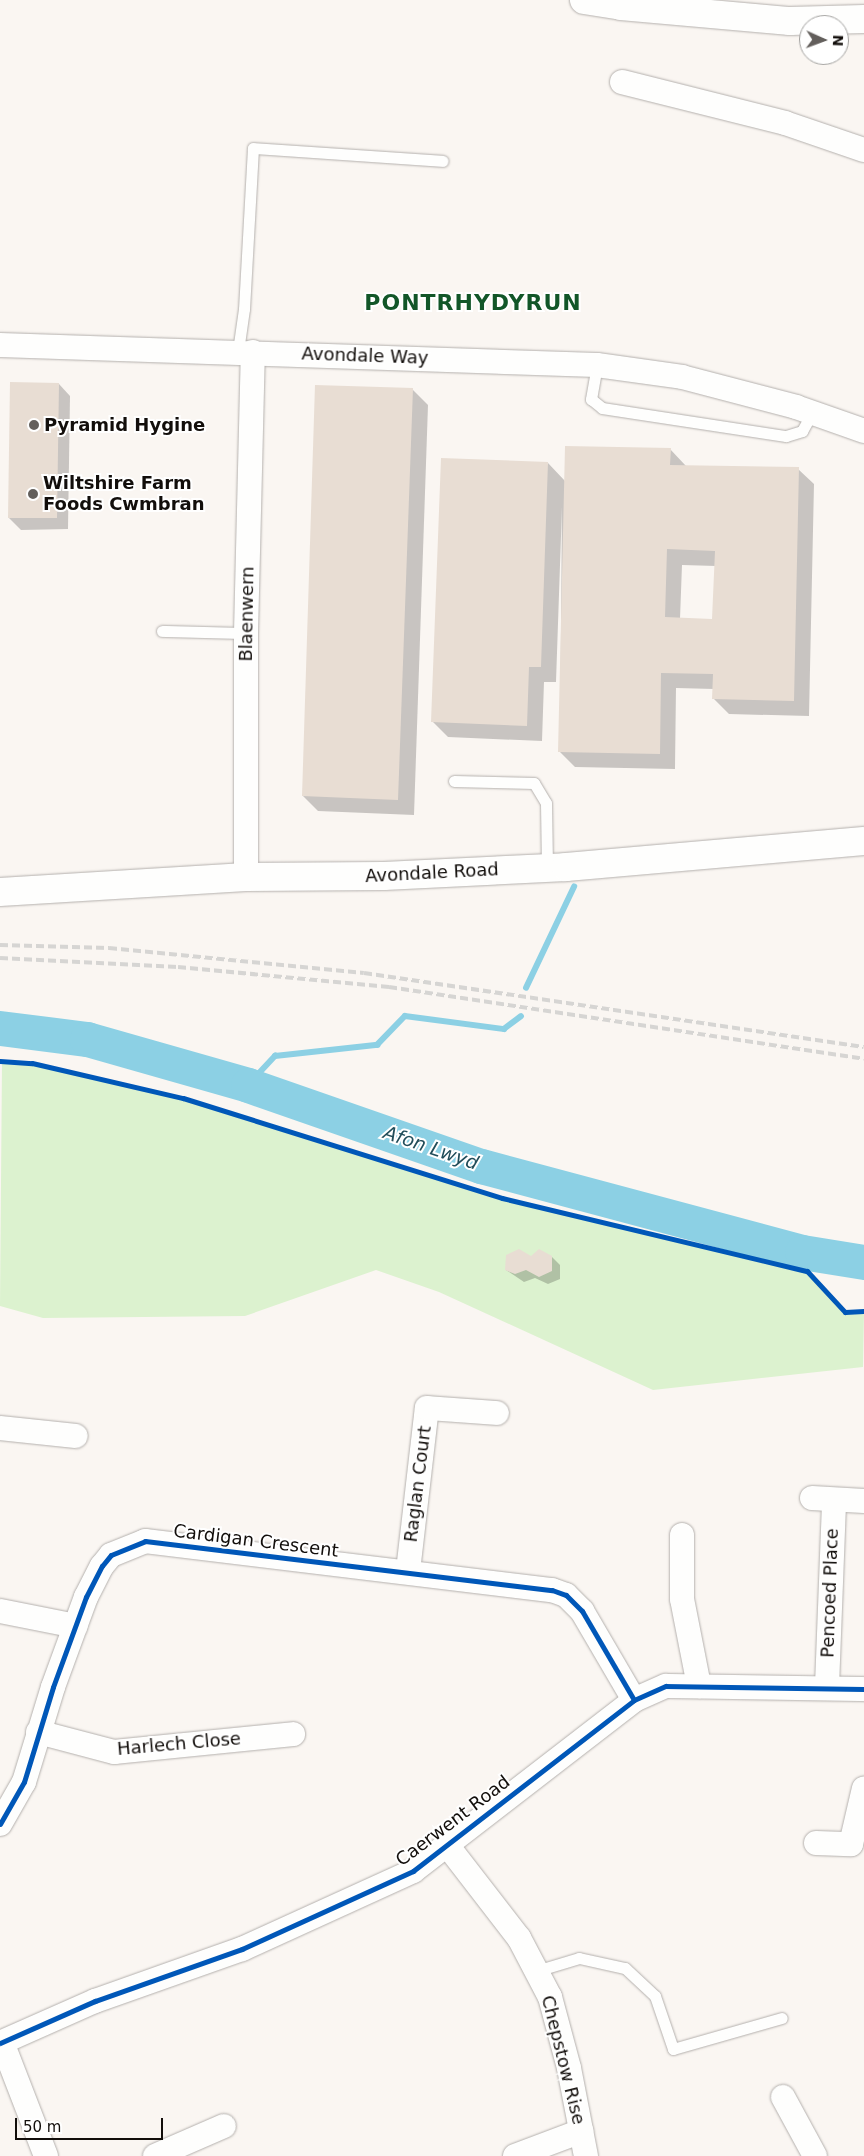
<!DOCTYPE html>
<style>
body{margin:0}
#map{position:relative;width:864px;height:2156px;overflow:hidden;background:#faf6f2;font-family:"DejaVu Sans",sans-serif}
div>[style]{position:absolute}
.green>*{inset:0;background:#dcf2cf}
.shadow>*{inset:0;background:#0003}
.stream>*{height:5.5px;margin:-2.75px;padding:0 2.75px;transform-origin:2.75px;border-radius:2.75px;background:#8cd0e4}
.river>*{height:35px;margin:-17.5px;padding:0 17.5px;transform-origin:17.5px;border-radius:17.5px;background:#8cd0e4}
.building>*{inset:0;background:#e8ddd3}
.roads{filter:drop-shadow(0 0 1px #b4b0ad) drop-shadow(0 0 1px #b4b0ad)}
.service>*{height:11px;margin:-5.5px;padding:0 5.5px;transform-origin:5.5px;border-radius:5.5px;background:#fefefd}
.minor>*{height:24px;margin:-12px;padding:0 12px;transform-origin:12px;border-radius:12px;background:#fefefd}
.tertiary>*{height:28px;margin:-14px;padding:0 14px;transform-origin:14px;border-radius:14px;background:#fefefd}
.primary>*{height:28px;margin:-14px;padding:0 14px;transform-origin:14px;border-radius:14px;background:#fefefd}
.rail>*{height:4px;margin-top:-2px;transform-origin:0;background:repeating-linear-gradient(90deg,#d6d5d3 0 8px,transparent 0 12px)}
.cycleway>*{height:5px;margin:-2.5px;padding:0 2.5px;transform-origin:2.5px;border-radius:2.5px;background:#0057b8}
.dots>*{width:14px;height:14px;translate:-50% -50%;box-sizing:border-box;border:2px solid #fff;border-radius:50%}
span{translate:-50% -50%;white-space:nowrap;text-align:center;line-height:1.15;-webkit-text-stroke:4px #fff;paint-order:stroke}
.street-label{font-size:18px;color:#120e0b}
.poi-label{font-size:18px;color:#120e0b;font-weight:700}
.left{translate:0 -50%;text-align:left}
.water-label{font-size:19px;color:#214d5a;font-style:italic}
.district-label{font-size:22px;color:#125628;font-weight:700;letter-spacing:1px}
.north{position:absolute;left:799px;top:15px;width:50px;height:50px;box-sizing:border-box;background:#fff;border:1px solid #a09f9d;border-radius:50%;rotate:92deg;font-size:14px;font-weight:700;line-height:20px;text-align:center;color:#120e0b}
.north::after{content:'';display:block;margin:auto;width:18px;height:22px;background:#635f5c;clip-path:polygon(50% 0,100% 100%,50% 72%,0 100%)}
.scale{position:absolute;left:15px;top:2118px;width:148px;height:22px;box-sizing:border-box;border:2px solid #120e0b;border-top:0;padding-left:6px;font-size:15px;line-height:18px;white-space:nowrap;color:#120e0b;-webkit-text-stroke:4px #fff;paint-order:stroke}
</style>
<div id="map">
<div class="green">
<i style="clip-path:polygon(2px 1061px,32px 1063px,183px 1098px,502px 1198px,807px 1271px,844px 1312px,864px 1311px,863px 1367px,653px 1390px,439px 1292px,376px 1270px,245px 1316px,43px 1318px,0 1306px)"></i>
</div>
<div class="shadow">
<i style="clip-path:polygon(59px 384px,70px 396px,68px 529px,21px 530px,9px 518px)"></i>
<i style="clip-path:polygon(412px 389px,428px 405px,414px 815px,318px 811px,303px 796px)"></i>
<i style="clip-path:polygon(evenodd,670px 449px,686px 466px,798px 469px,814px 484px,809px 716px,729px 714px,714px 699px,714px 689px,676px 688px,675px 769px,575px 767px,560px 752px,562px 507px,556px 682px,544px 682px,542px 741px,448px 737px,432px 721px,548px 463px,565px 481px,670px 449px,682px 565px,716px 566px,714px 620px,680px 619px,682px 565px)"></i>
<i style="clip-path:polygon(531px 1257px,552px 1257px,560px 1265px,560px 1279px,548px 1284px,535px 1278px,524px 1282px,506px 1270px)"></i>
</div>
<div class="stream">
<i style="left:526px;top:988px;width:112px;rotate:-64.6deg"></i>
<i style="left:248px;top:1085px;width:40px;rotate:-47deg"></i>
<i style="left:275px;top:1056px;width:103px;rotate:-6.2deg"></i>
<i style="left:377px;top:1045px;width:40px;rotate:-46deg"></i>
<i style="left:405px;top:1016px;width:100px;rotate:7.5deg"></i>
<i style="left:504px;top:1029px;width:21px;rotate:-37deg"></i>
</div>
<div class="river">
<i style="left:0;top:1028px;width:88px;rotate:7.2deg"></i>
<i style="left:87px;top:1039px;width:167px;rotate:15.9deg"></i>
<i style="left:248px;top:1085px;width:247px;rotate:19.2deg"></i>
<i style="left:481px;top:1166px;width:332px;rotate:15deg"></i>
<i style="left:802px;top:1252px;width:63px;rotate:9.2deg"></i>
</div>
<div class="building">
<i style="clip-path:polygon(10px 382px,59px 383px,57px 518px,8px 518px)"></i>
<i style="clip-path:polygon(315px 385px,413px 388px,398px 800px,302px 796px)"></i>
<i style="clip-path:polygon(evenodd,565px 446px,671px 448px,670px 465px,799px 467px,794px 701px,712px 699px,713px 674px,661px 673px,660px 754px,558px 752px,565px 446px,667px 549px,715px 551px,712px 619px,665px 617px,667px 549px)"></i>
<i style="clip-path:polygon(441px 458px,548px 462px,541px 667px,529px 667px,527px 726px,431px 722px)"></i>
<i style="clip-path:polygon(519px 1249px,531px 1256px,539px 1249px,552px 1256px,552px 1271px,539px 1277px,526px 1270px,515px 1274px,505px 1270px,506px 1255px)"></i>
</div>
<div class="roads">
<div class="service">
<i style="left:238px;top:351px;width:42px;rotate:-81.9deg"></i>
<i style="left:244px;top:309px;width:161px;rotate:-86.8deg"></i>
<i style="left:253px;top:148px;width:190px;rotate:3.9deg"></i>
<i style="left:597px;top:365px;width:35px;rotate:100deg"></i>
<i style="left:591px;top:399px;width:14px;rotate:39deg"></i>
<i style="left:602px;top:408px;width:186px;rotate:8.7deg"></i>
<i style="left:786px;top:436px;width:17px;rotate:-17deg"></i>
<i style="left:802px;top:431px;width:21px;rotate:-61deg"></i>
<i style="left:162px;top:631px;width:84px;rotate:1.4deg"></i>
<i style="left:454px;top:781px;width:80px;rotate:1.4deg"></i>
<i style="left:534px;top:783px;width:23px;rotate:59deg"></i>
<i style="left:546px;top:803px;width:64px;rotate:89.1deg"></i>
<i style="left:536px;top:1971px;width:45px;rotate:-16.8deg"></i>
<i style="left:579px;top:1958px;width:47px;rotate:12.3deg"></i>
<i style="left:625px;top:1968px;width:41px;rotate:43deg"></i>
<i style="left:655px;top:1996px;width:56px;rotate:71.2deg"></i>
<i style="left:673px;top:2049px;width:113px;rotate:-15.9deg"></i>
</div>
<div class="minor">
<i style="left:622px;top:82px;width:168px;rotate:14.1deg"></i>
<i style="left:785px;top:123px;width:83px;rotate:18.9deg"></i>
<i style="left:0;top:345px;width:597px;rotate:1.92deg"></i>
<i style="left:597px;top:365px;width:86px;rotate:8deg"></i>
<i style="left:682px;top:377px;width:118px;rotate:14.7deg"></i>
<i style="left:796px;top:407px;width:72px;rotate:19.4deg"></i>
<i style="left:246px;top:877px;width:244px;rotate:-90deg"></i>
<i style="left:246px;top:633px;width:281px;rotate:-88.6deg"></i>
<i style="left:0;top:1428px;width:76px;rotate:6deg"></i>
<i style="left:812px;top:1498px;width:52px;rotate:3.3deg"></i>
<i style="left:682px;top:1535px;width:64px;rotate:90deg"></i>
<i style="left:682px;top:1599px;width:89px;rotate:78.9deg"></i>
<i style="left:408px;top:1571px;width:164px;rotate:-83.4deg"></i>
<i style="left:427px;top:1408px;width:70px;rotate:4.1deg"></i>
<i style="left:0;top:1611px;width:77px;rotate:11.2deg"></i>
<i style="left:827px;top:1686px;width:186px;rotate:-87.8deg"></i>
<i style="left:38px;top:1732px;width:79px;rotate:14.7deg"></i>
<i style="left:114px;top:1752px;width:180px;rotate:-5.7deg"></i>
<i style="left:0;top:1824px;width:48px;rotate:-60.3deg"></i>
<i style="left:24px;top:1782px;width:99px;rotate:-73deg"></i>
<i style="left:53px;top:1687px;width:96px;rotate:-69.9deg"></i>
<i style="left:86px;top:1597px;width:35px;rotate:-63deg"></i>
<i style="left:102px;top:1566px;width:14px;rotate:-51deg"></i>
<i style="left:111px;top:1555px;width:37px;rotate:-22deg"></i>
<i style="left:145px;top:1541px;width:410px;rotate:6.9deg"></i>
<i style="left:552px;top:1590px;width:15px;rotate:20deg"></i>
<i style="left:566px;top:1595px;width:23px;rotate:45deg"></i>
<i style="left:582px;top:1611px;width:103px;rotate:59.7deg"></i>
<i style="left:816px;top:1843px;width:35px;rotate:2deg"></i>
<i style="left:851px;top:1844px;width:57px;rotate:-76.9deg"></i>
<i style="left:447px;top:1845px;width:118px;rotate:52.3deg"></i>
<i style="left:519px;top:1938px;width:67px;rotate:62.3deg"></i>
<i style="left:550px;top:1997px;width:73px;rotate:75deg"></i>
<i style="left:569px;top:2068px;width:90px;rotate:79.1deg"></i>
<i style="left:2px;top:2042px;width:122px;rotate:68.9deg"></i>
<i style="left:0;top:2043px;width:104px;rotate:-23.9deg"></i>
<i style="left:95px;top:2001px;width:156px;rotate:-19.5deg"></i>
<i style="left:242px;top:1949px;width:188px;rotate:-24.5deg"></i>
<i style="left:413px;top:1871px;width:279px;rotate:-37.7deg"></i>
<i style="left:634px;top:1700px;width:35px;rotate:-24deg"></i>
<i style="left:666px;top:1686px;width:198px;rotate:0.9deg"></i>
<i style="left:783px;top:2097px;width:67px;rotate:61.5deg"></i>
<i style="left:155px;top:2156px;width:75px;rotate:-23.5deg"></i>
<i style="left:515px;top:2156px;width:71px;rotate:-20.7deg"></i>
</div>
<div class="tertiary">
<i style="left:0;top:892px;width:246px;rotate:-3.5deg"></i>
<i style="left:246px;top:877px;width:138px;rotate:-0.4deg"></i>
<i style="left:384px;top:876px;width:182px;rotate:-2.8deg"></i>
<i style="left:566px;top:867px;width:299px;rotate:-5deg"></i>
</div>
<div class="primary">
<i style="left:584px;top:0;width:37px;rotate:9deg"></i>
<i style="left:621px;top:6px;width:170px;rotate:5.1deg"></i>
<i style="left:790px;top:21px;width:74px;rotate:-1.5deg"></i>
</div>
</div>
<div class="rail">
<i style="left:0;top:945px;width:109px;rotate:1.6deg"></i>
<i style="left:109px;top:948px;width:256px;rotate:5.6deg"></i>
<i style="left:364px;top:973px;width:505px;rotate:8.42deg"></i>
<i style="left:0;top:958px;width:178px;rotate:2.9deg"></i>
<i style="left:178px;top:967px;width:212px;rotate:5.4deg"></i>
<i style="left:389px;top:987px;width:480px;rotate:8.6deg"></i>
</div>
<div class="cycleway">
<i style="left:0;top:1061px;width:32px;rotate:4deg"></i>
<i style="left:32px;top:1063px;width:155px;rotate:13.1deg"></i>
<i style="left:183px;top:1098px;width:334px;rotate:17.4deg"></i>
<i style="left:502px;top:1198px;width:314px;rotate:13.5deg"></i>
<i style="left:807px;top:1271px;width:56px;rotate:47.2deg"></i>
<i style="left:845px;top:1312px;width:19px;rotate:-3deg"></i>
<i style="left:0;top:1824px;width:48px;rotate:-60.3deg"></i>
<i style="left:24px;top:1782px;width:99px;rotate:-73deg"></i>
<i style="left:53px;top:1687px;width:96px;rotate:-69.9deg"></i>
<i style="left:86px;top:1597px;width:35px;rotate:-63deg"></i>
<i style="left:102px;top:1566px;width:14px;rotate:-51deg"></i>
<i style="left:111px;top:1555px;width:37px;rotate:-22deg"></i>
<i style="left:145px;top:1541px;width:410px;rotate:6.9deg"></i>
<i style="left:552px;top:1590px;width:15px;rotate:20deg"></i>
<i style="left:566px;top:1595px;width:23px;rotate:45deg"></i>
<i style="left:582px;top:1611px;width:103px;rotate:59.7deg"></i>
<i style="left:0;top:2043px;width:104px;rotate:-23.9deg"></i>
<i style="left:95px;top:2001px;width:156px;rotate:-19.5deg"></i>
<i style="left:242px;top:1949px;width:188px;rotate:-24.5deg"></i>
<i style="left:413px;top:1871px;width:279px;rotate:-37.7deg"></i>
<i style="left:634px;top:1700px;width:35px;rotate:-24deg"></i>
<i style="left:666px;top:1686px;width:198px;rotate:0.9deg"></i>
</div>
<div class="dots">
<i style="left:34px;top:425px;background:#635f5c"></i>
<i style="left:33px;top:494px;background:#635f5c"></i>
</div>
<div class="street-label">
<span style="left:365px;top:356px;rotate:2deg">Avondale Way</span>
<span style="left:247px;top:614px;rotate:-89deg">Blaenwern</span>
<span style="left:432px;top:873px;rotate:-3deg">Avondale Road</span>
<span style="left:418px;top:1484px;rotate:-83deg">Raglan Court</span>
<span style="left:256px;top:1541px;rotate:7deg">Cardigan Crescent</span>
<span style="left:830px;top:1593px;rotate:-88deg">Pencoed Place</span>
<span style="left:179px;top:1744px;rotate:-5deg">Harlech Close</span>
<span style="left:453px;top:1821px;rotate:-37deg">Caerwent Road</span>
<span style="left:563px;top:2060px;rotate:76deg">Chepstow Rise</span>
</div>
<div class="poi-label">
<span class="left" style="left:44px;top:425px">Pyramid Hygine</span>
<span class="left" style="left:43px;top:494px">Wiltshire Farm<br>Foods Cwmbran</span>
</div>
<div class="water-label">
<span style="left:431px;top:1148px;rotate:19deg">Afon Lwyd</span>
</div>
<div class="district-label">
<span style="left:473px;top:303px">PONTRHYDYRUN</span>
</div>
<div class="north">N</div>
<div class="scale">50 m</div>
</div>
